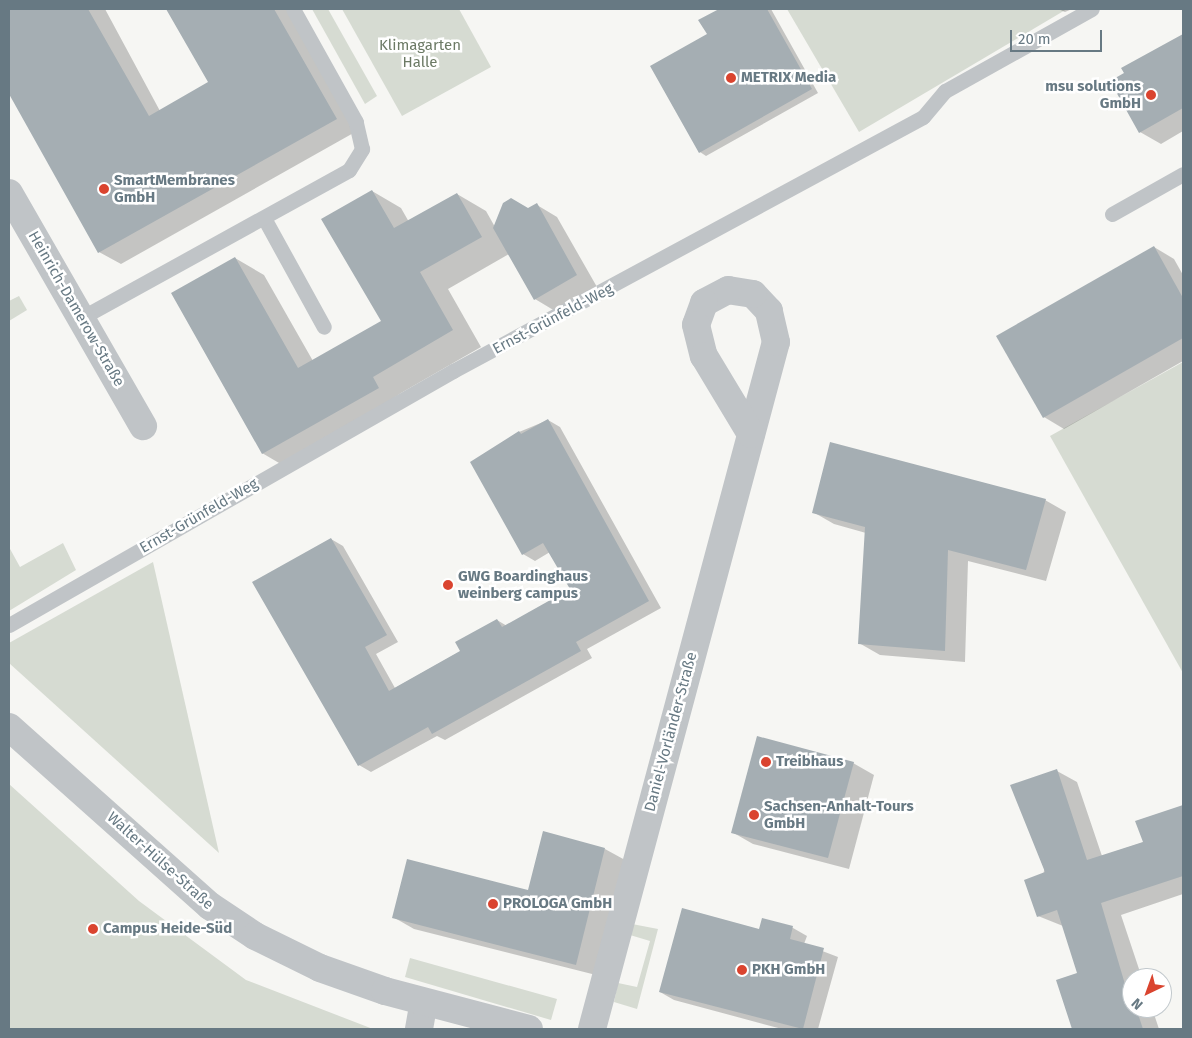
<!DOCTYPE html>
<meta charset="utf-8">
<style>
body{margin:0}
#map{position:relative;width:1192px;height:1038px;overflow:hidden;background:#f6f6f3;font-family:"Fira Sans",sans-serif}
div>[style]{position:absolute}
.green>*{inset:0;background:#d6dbd2}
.shadow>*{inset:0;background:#0003}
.building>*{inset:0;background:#a5aeb3}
.service>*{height:15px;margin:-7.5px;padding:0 7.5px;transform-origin:7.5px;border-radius:7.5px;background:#c0c4c7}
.minor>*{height:28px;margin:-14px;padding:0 14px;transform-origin:14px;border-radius:14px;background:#c0c4c7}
.tertiary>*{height:28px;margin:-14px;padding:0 14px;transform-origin:14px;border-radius:14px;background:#c0c4c7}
.dots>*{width:14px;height:14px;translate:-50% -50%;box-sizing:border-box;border:2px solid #fff;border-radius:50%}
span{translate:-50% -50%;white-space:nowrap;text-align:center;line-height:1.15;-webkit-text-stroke:5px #fff;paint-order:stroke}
.park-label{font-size:15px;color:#6c7a65}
.poi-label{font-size:15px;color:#677983;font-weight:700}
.left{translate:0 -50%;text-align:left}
.right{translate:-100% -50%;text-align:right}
.street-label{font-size:15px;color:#677983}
.frame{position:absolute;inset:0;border:10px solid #677983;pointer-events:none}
.north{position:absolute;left:1122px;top:968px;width:50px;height:50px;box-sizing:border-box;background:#fff;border:1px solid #c2c9cd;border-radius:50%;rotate:222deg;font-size:14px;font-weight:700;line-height:20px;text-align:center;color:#677983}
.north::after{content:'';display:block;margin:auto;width:18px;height:22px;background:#da442f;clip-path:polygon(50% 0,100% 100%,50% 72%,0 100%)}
.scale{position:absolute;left:1010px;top:30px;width:92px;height:22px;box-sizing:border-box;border:2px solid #677983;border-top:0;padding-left:6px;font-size:15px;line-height:18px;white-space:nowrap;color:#677983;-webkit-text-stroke:4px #fff;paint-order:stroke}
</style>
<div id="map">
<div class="green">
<i style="clip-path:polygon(312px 9px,328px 9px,377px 96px,365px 104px)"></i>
<i style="clip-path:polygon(342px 9px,459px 9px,491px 67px,402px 116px)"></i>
<i style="clip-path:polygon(787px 9px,1067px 9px,859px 132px)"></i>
<i style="clip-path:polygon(19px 296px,27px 310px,9px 321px,9px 301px)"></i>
<i style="clip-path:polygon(1183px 362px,1183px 673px,1050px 436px)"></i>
<i style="clip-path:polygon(63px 543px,76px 570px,9px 611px,9px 547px,20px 567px)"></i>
<i style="clip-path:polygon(153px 562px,219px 853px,9px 663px,9px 643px)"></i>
<i style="clip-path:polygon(9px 784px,139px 901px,246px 980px,373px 1029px,9px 1029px)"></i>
<i style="clip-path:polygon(632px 924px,658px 929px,637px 1009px,614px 1002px,618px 983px,637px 987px,650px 941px,630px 935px)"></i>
<i style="clip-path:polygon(410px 958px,557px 999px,551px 1020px,405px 977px)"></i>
</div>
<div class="shadow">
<i style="clip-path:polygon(9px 9px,105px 9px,160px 111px,210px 83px,168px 9px,288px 9px,357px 131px,121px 264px,99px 252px,9px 91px)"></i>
<i style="clip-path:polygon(722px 9px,771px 9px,818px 93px,706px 156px,700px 152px,708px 34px,700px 21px)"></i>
<i style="clip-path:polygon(1058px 9px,1072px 9px,1065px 12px)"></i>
<i style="clip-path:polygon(1183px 35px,1183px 131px,1161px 144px,1140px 132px,1123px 69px)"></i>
<i style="clip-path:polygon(372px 191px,401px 208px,409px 222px,457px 194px,486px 211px,495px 227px,537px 205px,557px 217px,597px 287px,555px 311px,535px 299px,509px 254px,448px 289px,481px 347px,401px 393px,291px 470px,262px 453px,235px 258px,264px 275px,313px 361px,382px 322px)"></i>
<i style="clip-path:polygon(1154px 247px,1174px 259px,1183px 275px,1183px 361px,1064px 429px,1044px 417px)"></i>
<i style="clip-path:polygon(548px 420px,560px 427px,661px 608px,587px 649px,592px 658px,445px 740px,437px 736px,371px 772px,359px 765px,331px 539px,343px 546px,398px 642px,376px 654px,395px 688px,461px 651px,497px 620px,507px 626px,571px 590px,550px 552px,535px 561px,523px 554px,519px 432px)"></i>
<i style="clip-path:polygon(1045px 500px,1066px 512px,1046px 581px,968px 561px,965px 662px,880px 655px,859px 643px,866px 533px,834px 524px,813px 512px)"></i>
<i style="clip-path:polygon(853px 763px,874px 775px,849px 869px,753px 844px,732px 832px)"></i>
<i style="clip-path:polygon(1057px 771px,1077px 782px,1102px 856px,1144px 842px,1137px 821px,1183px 806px,1183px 894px,1121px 915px,1142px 978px,1132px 978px,1132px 1008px,1152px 1008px,1159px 1029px,1074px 1029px,1057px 981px,1079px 974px,1063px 926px,1038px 916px)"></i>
<i style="clip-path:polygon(605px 849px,625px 860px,596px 975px,414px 929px,393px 917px,529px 891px)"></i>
<i style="clip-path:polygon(763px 920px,793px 928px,807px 936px,804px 944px,838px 957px,818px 1029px,782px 1029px,674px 1000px,660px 992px,760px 931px)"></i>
</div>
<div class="building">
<i style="clip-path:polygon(9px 9px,88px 9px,149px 116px,208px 82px,166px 9px,274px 9px,337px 119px,98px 253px,9px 94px)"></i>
<i style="clip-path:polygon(719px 9px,767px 9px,812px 89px,699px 153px,650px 66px,707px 34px,698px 20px)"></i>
<i style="clip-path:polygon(1183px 34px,1183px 108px,1139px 133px,1110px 81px,1124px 73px,1121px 68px)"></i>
<i style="clip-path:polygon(372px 190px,394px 228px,457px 193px,482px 237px,420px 272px,453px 330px,373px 377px,379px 388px,262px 454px,171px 293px,235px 257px,298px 368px,381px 321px,321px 219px)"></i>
<i style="clip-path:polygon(511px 198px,528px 208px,537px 203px,577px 275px,534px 300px,493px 228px,503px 203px)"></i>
<i style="clip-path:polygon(1154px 246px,1183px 298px,1183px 338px,1043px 418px,996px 336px)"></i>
<i style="clip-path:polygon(548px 419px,649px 601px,576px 642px,581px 651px,432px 734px,428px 727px,358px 766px,252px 582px,331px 538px,387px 635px,365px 647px,389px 691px,460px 651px,455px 642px,497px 619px,502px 627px,570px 589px,543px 543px,522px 555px,470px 462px,519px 431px,521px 434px)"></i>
<i style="clip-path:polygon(830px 442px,1046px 499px,1026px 570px,948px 550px,945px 651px,858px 644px,865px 527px,812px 513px)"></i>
<i style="clip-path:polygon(757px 736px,854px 762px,828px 858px,731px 833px)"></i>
<i style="clip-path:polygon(1057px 769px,1087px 860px,1143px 842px,1135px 821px,1183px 805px,1183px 876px,1101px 903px,1132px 1008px,1136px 1008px,1143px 1029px,1072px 1029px,1056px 980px,1077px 973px,1057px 910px,1037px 917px,1024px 880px,1045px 872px,1010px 785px)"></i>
<i style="clip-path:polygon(543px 831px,605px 848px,576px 965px,392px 918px,407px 859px,528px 890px)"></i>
<i style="clip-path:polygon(682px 908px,759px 929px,762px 918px,793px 926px,790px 939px,824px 948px,803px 1029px,659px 992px)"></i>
</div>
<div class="service">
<i style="left:1112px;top:214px;width:81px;rotate:-29.4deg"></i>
<i style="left:264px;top:218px;width:124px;rotate:61.2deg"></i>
<i style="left:81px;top:318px;width:306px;rotate:-28.9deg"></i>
<i style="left:349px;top:170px;width:25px;rotate:-58deg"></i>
<i style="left:362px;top:149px;width:28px;rotate:-103deg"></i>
<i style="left:356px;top:122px;width:129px;rotate:-119.1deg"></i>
<i style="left:9px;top:625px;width:512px;rotate:-29.77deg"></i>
<i style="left:453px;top:371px;width:534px;rotate:-28.39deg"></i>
<i style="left:923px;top:117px;width:34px;rotate:-50deg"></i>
<i style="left:945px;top:91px;width:168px;rotate:-29.2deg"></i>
</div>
<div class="minor">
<i style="left:9px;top:193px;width:269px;rotate:60.1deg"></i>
<i style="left:419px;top:1029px;width:27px;rotate:-80deg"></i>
<i style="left:592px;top:1029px;width:711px;rotate:-75.01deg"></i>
<i style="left:776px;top:342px;width:32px;rotate:-103deg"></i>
<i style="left:769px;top:311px;width:23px;rotate:-133deg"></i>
<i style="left:753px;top:294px;width:25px;rotate:-171deg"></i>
<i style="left:728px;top:290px;width:27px;rotate:152deg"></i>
<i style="left:704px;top:303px;width:23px;rotate:110deg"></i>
<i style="left:696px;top:325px;width:32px;rotate:76deg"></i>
<i style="left:704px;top:356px;width:91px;rotate:58.9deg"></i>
</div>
<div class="tertiary">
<i style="left:9px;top:727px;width:269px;rotate:41.7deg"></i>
<i style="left:210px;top:906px;width:54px;rotate:33.7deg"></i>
<i style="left:255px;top:936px;width:72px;rotate:26.2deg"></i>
<i style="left:320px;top:968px;width:69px;rotate:19.5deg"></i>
<i style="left:385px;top:991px;width:149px;rotate:14.8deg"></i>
</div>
<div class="dots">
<i style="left:731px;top:78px;background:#da442f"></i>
<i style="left:1151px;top:95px;background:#da442f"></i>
<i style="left:104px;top:189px;background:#da442f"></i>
<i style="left:448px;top:585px;background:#da442f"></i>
<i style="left:766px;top:762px;background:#da442f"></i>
<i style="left:754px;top:815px;background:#da442f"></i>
<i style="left:493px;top:904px;background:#da442f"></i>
<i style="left:93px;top:929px;background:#da442f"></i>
<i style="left:742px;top:970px;background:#da442f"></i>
</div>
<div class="park-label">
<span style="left:420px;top:54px">Klimagarten<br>Halle</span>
</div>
<div class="poi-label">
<span class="left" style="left:741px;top:78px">METRIX Media</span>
<span class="right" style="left:1141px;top:95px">msu solutions<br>GmbH</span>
<span class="left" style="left:114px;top:189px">SmartMembranes<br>GmbH</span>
<span class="left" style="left:458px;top:585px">GWG Boardinghaus<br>weinberg campus</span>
<span class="left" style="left:776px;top:762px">Treibhaus</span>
<span class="left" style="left:764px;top:815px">Sachsen-Anhalt-Tours<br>GmbH</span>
<span class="left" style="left:503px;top:904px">PROLOGA GmbH</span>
<span class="left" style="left:103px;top:929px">Campus Heide-Süd</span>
<span class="left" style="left:752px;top:970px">PKH GmbH</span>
</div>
<div class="street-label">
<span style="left:76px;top:309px;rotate:60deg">Heinrich-Damerow-Straße</span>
<span style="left:553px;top:319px;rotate:-28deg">Ernst-Grünfeld-Weg</span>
<span style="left:199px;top:516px;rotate:-30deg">Ernst-Grünfeld-Weg</span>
<span style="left:671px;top:732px;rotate:-75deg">Daniel-Vorländer-Straße</span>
<span style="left:160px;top:861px;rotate:42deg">Walter-Hülse-Straße</span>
</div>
<div class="frame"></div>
<div class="north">N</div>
<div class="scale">20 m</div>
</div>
